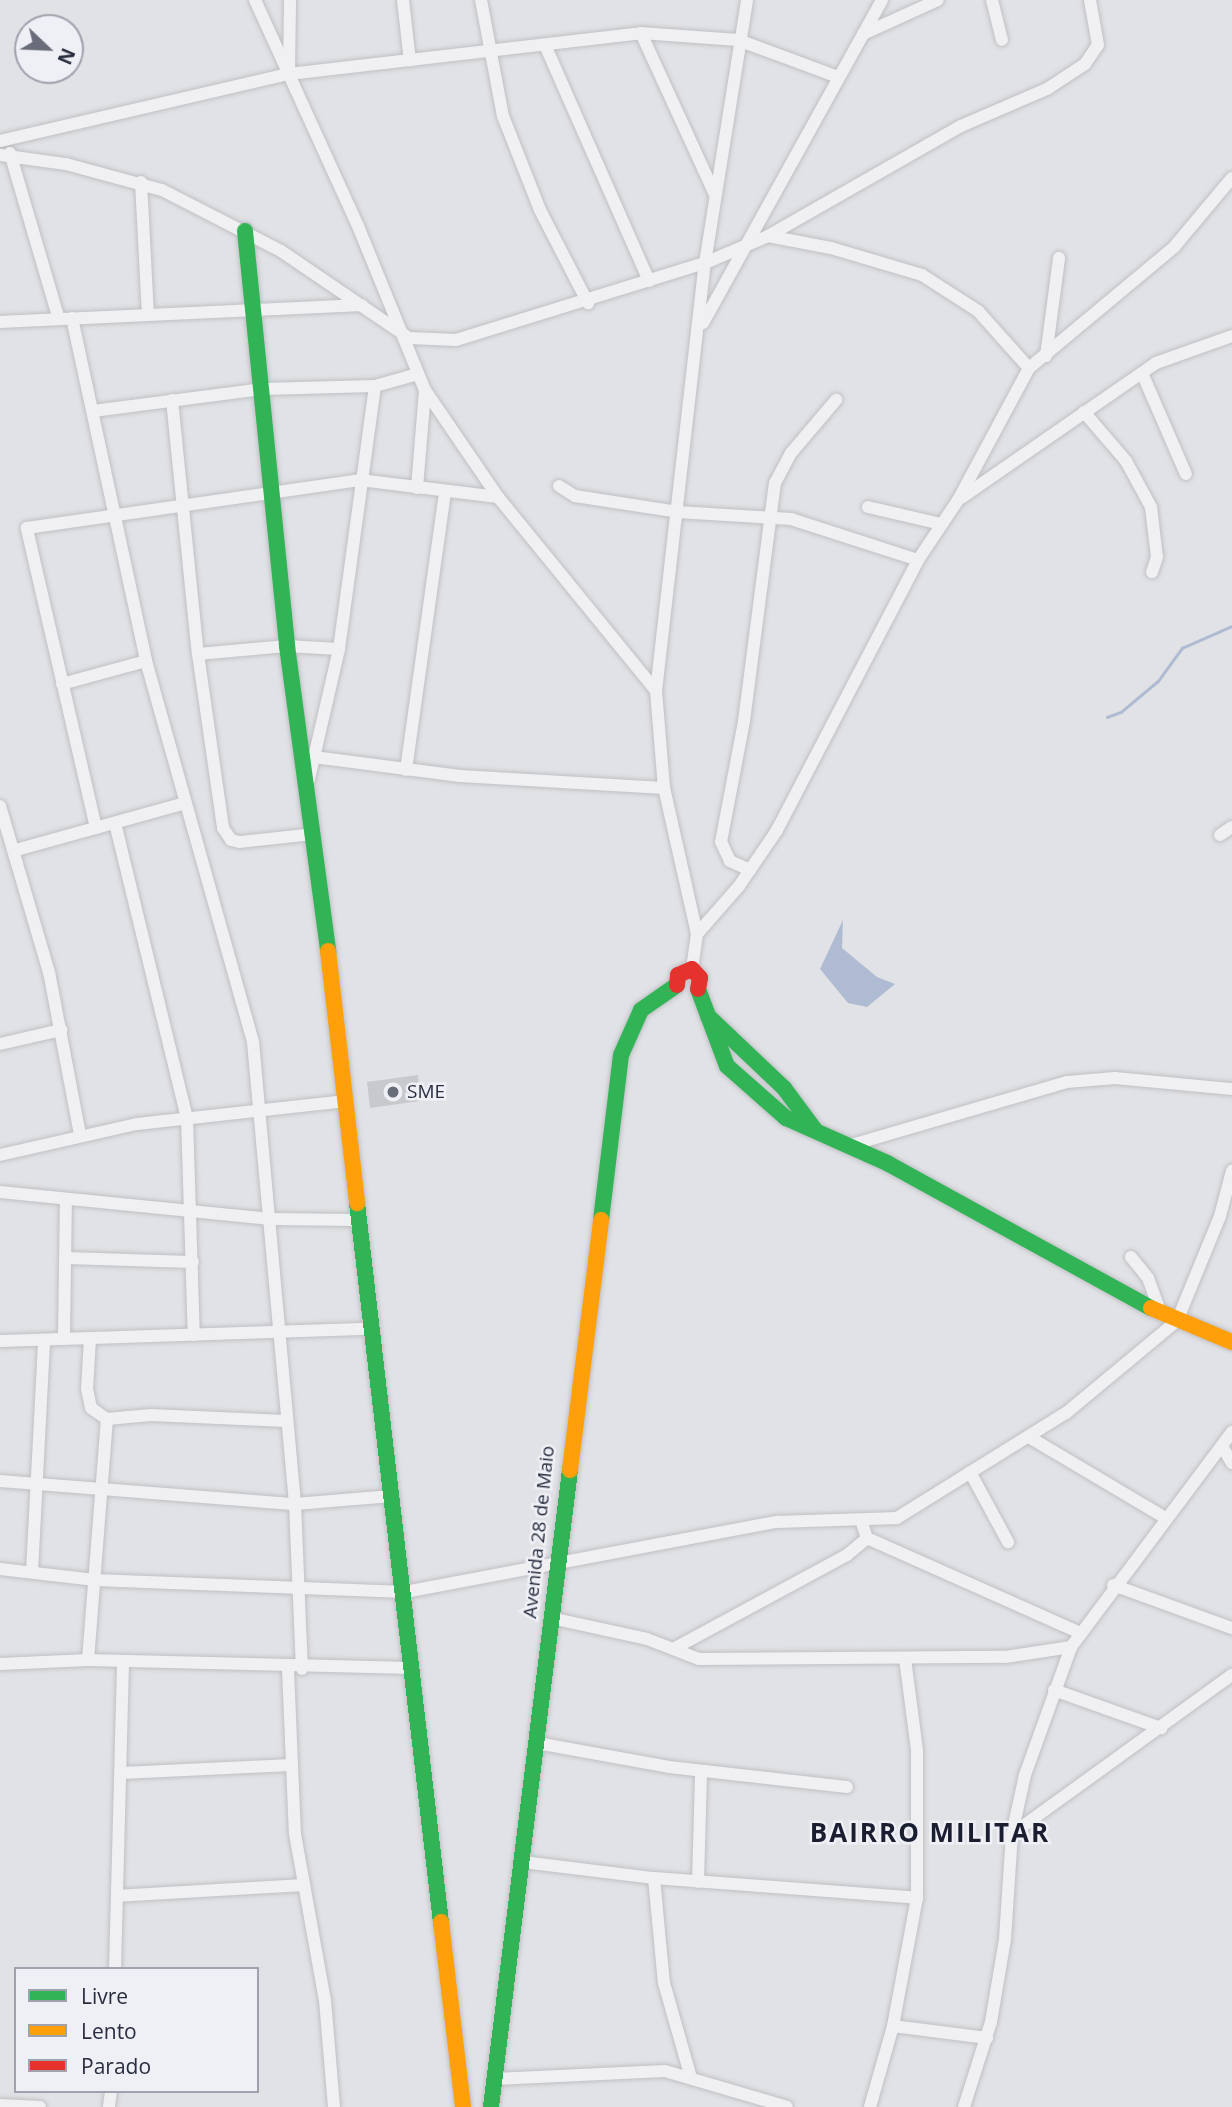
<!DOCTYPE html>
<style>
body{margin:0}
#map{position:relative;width:1232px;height:2107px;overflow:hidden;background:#e1e2e6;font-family:"Open Sans",sans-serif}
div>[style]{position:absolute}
.water>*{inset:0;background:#afbbd2}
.stream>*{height:2.5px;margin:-1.25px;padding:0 1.25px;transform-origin:1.25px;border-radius:1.25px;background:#afbbd2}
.building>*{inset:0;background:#c7c9cd}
.roads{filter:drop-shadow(0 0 2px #bfc0c4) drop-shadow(0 0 2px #bfc0c4)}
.street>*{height:12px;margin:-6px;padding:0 6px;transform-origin:6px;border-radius:6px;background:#f0f0f2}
.fast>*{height:16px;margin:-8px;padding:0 8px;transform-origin:8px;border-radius:8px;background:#30b455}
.slow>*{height:16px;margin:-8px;padding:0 8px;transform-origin:8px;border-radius:8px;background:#ff9f0a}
.jam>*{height:16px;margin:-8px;padding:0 8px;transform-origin:8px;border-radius:8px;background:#e5322d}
.dots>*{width:19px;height:19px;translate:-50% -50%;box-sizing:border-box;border:4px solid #eef0f6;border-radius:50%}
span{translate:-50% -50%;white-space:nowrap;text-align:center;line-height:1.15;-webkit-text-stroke:5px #eef0f6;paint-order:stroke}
.poi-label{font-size:19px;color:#282d3f}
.left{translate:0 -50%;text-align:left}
.street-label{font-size:19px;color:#282d3f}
.district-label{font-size:26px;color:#1a1e30;font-weight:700;letter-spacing:2px}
.legend{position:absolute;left:14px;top:1967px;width:245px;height:126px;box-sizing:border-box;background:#eef0f6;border:2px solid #9fa2ad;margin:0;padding:9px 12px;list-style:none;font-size:21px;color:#282d3f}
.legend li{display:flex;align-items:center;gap:14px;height:35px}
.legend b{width:35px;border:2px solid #9fa2ad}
.north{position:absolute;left:14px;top:14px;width:70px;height:70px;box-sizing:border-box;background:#eef0f6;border:2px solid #9fa2ad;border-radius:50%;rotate:113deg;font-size:19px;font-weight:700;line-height:28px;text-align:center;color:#282d3f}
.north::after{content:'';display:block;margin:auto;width:24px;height:32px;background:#696c79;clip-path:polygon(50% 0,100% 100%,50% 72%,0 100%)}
</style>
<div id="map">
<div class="water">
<i style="clip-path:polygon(843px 920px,842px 948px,877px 977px,895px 984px,867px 1007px,848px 1003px,820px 969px)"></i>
</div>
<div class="stream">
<i style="left:1107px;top:717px;width:15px;rotate:-20deg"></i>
<i style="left:1121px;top:712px;width:48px;rotate:-40deg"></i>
<i style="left:1158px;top:681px;width:41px;rotate:-54deg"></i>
<i style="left:1182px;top:648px;width:55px;rotate:-23.7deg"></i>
</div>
<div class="building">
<i style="clip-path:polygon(418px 1075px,420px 1101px,370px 1108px,367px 1082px)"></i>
</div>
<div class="roads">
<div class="street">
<i style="left:255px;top:0;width:248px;rotate:65.5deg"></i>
<i style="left:358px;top:226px;width:177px;rotate:67.8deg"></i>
<i style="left:425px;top:390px;width:130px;rotate:55.7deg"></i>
<i style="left:498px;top:497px;width:250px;rotate:50.8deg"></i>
<i style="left:403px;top:0;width:61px;rotate:83.5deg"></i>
<i style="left:481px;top:0;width:118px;rotate:79.3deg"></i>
<i style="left:503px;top:116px;width:101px;rotate:68.5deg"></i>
<i style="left:540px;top:210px;width:105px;rotate:62.7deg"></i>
<i style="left:992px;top:0;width:41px;rotate:76deg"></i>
<i style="left:641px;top:33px;width:178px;rotate:65.4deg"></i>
<i style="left:863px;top:34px;width:82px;rotate:-24.4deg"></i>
<i style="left:545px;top:45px;width:258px;rotate:66.2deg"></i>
<i style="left:289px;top:74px;width:74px;rotate:-89.2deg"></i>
<i style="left:0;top:141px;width:297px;rotate:-13.1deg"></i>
<i style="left:289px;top:74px;width:354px;rotate:-6.6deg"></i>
<i style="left:641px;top:33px;width:97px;rotate:4.1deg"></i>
<i style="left:738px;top:40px;width:107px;rotate:20.3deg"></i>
<i style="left:10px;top:153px;width:173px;rotate:73.6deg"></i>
<i style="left:0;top:155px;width:67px;rotate:7.8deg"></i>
<i style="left:66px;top:164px;width:99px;rotate:15.2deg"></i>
<i style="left:162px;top:190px;width:134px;rotate:27.1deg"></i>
<i style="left:281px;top:251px;width:155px;rotate:34.2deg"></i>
<i style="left:409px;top:338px;width:47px;rotate:2.4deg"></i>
<i style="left:456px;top:340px;width:261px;rotate:-17.2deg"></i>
<i style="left:705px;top:263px;width:69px;rotate:-23.2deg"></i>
<i style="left:768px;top:236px;width:222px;rotate:-29.7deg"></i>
<i style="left:961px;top:126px;width:94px;rotate:-23.3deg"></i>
<i style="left:1047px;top:89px;width:45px;rotate:-33.3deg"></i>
<i style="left:1085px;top:64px;width:23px;rotate:-56deg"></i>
<i style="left:1098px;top:45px;width:46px;rotate:-100.1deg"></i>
<i style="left:141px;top:182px;width:132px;rotate:87deg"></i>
<i style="left:768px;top:236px;width:64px;rotate:10.8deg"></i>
<i style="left:831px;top:248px;width:95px;rotate:16.5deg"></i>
<i style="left:922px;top:275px;width:67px;rotate:32.7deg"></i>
<i style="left:978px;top:311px;width:76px;rotate:48.2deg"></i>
<i style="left:72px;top:318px;width:351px;rotate:77.8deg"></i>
<i style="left:146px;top:661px;width:396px;rotate:74.3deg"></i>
<i style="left:253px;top:1042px;width:464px;rotate:84.8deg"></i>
<i style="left:295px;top:1504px;width:165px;rotate:87.6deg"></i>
<i style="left:0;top:322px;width:362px;rotate:-2.7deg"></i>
<i style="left:703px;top:323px;width:369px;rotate:-61deg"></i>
<i style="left:1046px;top:356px;width:99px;rotate:-82.4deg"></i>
<i style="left:1142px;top:373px;width:110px;rotate:66.5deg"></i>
<i style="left:172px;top:400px;width:255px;rotate:84.2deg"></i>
<i style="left:198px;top:654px;width:176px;rotate:81.8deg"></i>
<i style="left:223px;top:828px;width:14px;rotate:56deg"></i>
<i style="left:231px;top:840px;width:9px;rotate:13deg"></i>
<i style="left:240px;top:842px;width:74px;rotate:-6.2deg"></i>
<i style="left:93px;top:411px;width:170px;rotate:-7.4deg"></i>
<i style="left:262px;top:389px;width:113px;rotate:-1.5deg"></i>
<i style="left:375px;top:386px;width:45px;rotate:-15.6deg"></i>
<i style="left:1084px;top:412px;width:65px;rotate:49.4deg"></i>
<i style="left:1126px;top:461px;width:52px;rotate:61.5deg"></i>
<i style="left:1151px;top:507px;width:50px;rotate:83.2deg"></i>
<i style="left:1157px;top:557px;width:16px;rotate:108deg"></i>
<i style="left:559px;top:486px;width:19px;rotate:32deg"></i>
<i style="left:575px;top:496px;width:104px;rotate:8.8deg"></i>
<i style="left:678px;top:512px;width:113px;rotate:3.5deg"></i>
<i style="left:791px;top:519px;width:133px;rotate:17.9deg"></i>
<i style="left:417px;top:488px;width:97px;rotate:-85.3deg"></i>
<i style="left:961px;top:498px;width:237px;rotate:-34.7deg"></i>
<i style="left:1156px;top:363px;width:81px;rotate:-19.6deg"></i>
<i style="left:868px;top:507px;width:75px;rotate:13.1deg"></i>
<i style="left:198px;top:654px;width:89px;rotate:-5.1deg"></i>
<i style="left:287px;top:646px;width:52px;rotate:3.3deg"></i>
<i style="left:62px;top:684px;width:87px;rotate:-15.3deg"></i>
<i style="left:314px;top:757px;width:147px;rotate:7.4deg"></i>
<i style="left:460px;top:776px;width:204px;rotate:3.4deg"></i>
<i style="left:406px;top:770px;width:280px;rotate:-82deg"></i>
<i style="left:309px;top:779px;width:133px;rotate:-77deg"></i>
<i style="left:339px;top:649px;width:265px;rotate:-82.2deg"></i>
<i style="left:0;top:806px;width:173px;rotate:73.6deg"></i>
<i style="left:49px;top:972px;width:165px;rotate:79.2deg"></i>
<i style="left:115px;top:823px;width:304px;rotate:76.3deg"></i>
<i style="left:187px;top:1118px;width:217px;rotate:88.2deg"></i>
<i style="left:96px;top:828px;width:308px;rotate:-103deg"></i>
<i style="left:27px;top:528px;width:336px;rotate:-8.2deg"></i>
<i style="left:360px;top:480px;width:139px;rotate:7deg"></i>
<i style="left:1220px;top:835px;width:14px;rotate:-34deg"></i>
<i style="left:16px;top:850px;width:176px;rotate:-15.5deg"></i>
<i style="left:750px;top:870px;width:22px;rotate:-156deg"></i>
<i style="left:730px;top:861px;width:21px;rotate:-115deg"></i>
<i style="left:721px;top:842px;width:123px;rotate:-79.2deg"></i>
<i style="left:744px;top:721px;width:240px;rotate:-82.6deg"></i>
<i style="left:775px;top:483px;width:34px;rotate:-62deg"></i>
<i style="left:791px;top:453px;width:70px;rotate:-49.7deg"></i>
<i style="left:697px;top:934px;width:64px;rotate:-48.8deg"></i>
<i style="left:739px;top:886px;width:68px;rotate:-55.8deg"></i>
<i style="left:777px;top:830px;width:305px;rotate:-62.4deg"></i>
<i style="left:918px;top:560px;width:72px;rotate:-56.3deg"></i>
<i style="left:958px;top:500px;width:150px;rotate:-61.7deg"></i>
<i style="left:1029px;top:368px;width:189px;rotate:-39.8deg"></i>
<i style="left:1174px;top:247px;width:90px;rotate:-50deg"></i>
<i style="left:692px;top:969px;width:35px;rotate:-82deg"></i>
<i style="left:697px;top:934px;width:150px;rotate:-102.7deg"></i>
<i style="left:664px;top:788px;width:97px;rotate:-94.7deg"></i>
<i style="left:656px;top:691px;width:431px;rotate:-83.5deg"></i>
<i style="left:705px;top:263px;width:266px;rotate:-80.9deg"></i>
<i style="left:0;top:1044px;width:63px;rotate:-12.9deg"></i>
<i style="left:848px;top:1146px;width:228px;rotate:-16.3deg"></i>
<i style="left:1067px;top:1082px;width:48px;rotate:-4.8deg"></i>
<i style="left:1115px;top:1078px;width:118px;rotate:5.4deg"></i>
<i style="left:0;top:1155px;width:140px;rotate:-12.8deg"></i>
<i style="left:137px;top:1124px;width:208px;rotate:-6.3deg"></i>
<i style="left:0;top:1192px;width:272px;rotate:5.7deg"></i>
<i style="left:271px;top:1219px;width:86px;rotate:0.7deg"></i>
<i style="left:1131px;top:1257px;width:27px;rotate:51deg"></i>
<i style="left:1148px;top:1278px;width:37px;rotate:70deg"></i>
<i style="left:65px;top:1258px;width:128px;rotate:1.8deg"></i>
<i style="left:64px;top:1337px;width:137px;rotate:-89.2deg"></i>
<i style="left:90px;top:1339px;width:50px;rotate:93.4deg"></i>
<i style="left:87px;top:1389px;width:19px;rotate:78deg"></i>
<i style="left:91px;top:1408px;width:19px;rotate:35deg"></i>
<i style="left:0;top:1341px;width:370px;rotate:-1.9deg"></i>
<i style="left:1029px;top:1437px;width:157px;rotate:30.7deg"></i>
<i style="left:1222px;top:1446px;width:20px;rotate:60deg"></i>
<i style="left:970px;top:1472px;width:80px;rotate:61.5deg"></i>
<i style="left:0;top:1481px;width:296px;rotate:4.5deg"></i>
<i style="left:295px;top:1504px;width:97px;rotate:-4.7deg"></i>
<i style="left:862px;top:1523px;width:16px;rotate:72deg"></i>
<i style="left:867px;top:1538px;width:233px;rotate:24deg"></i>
<i style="left:0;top:1569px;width:96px;rotate:6.6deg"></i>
<i style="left:95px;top:1580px;width:310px;rotate:2.2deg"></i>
<i style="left:405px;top:1592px;width:379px;rotate:-10.7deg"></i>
<i style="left:777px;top:1522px;width:120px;rotate:-1.9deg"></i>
<i style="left:897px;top:1518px;width:199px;rotate:-31.9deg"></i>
<i style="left:1066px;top:1413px;width:144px;rotate:-39.7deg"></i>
<i style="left:1177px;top:1321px;width:113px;rotate:-67.7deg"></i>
<i style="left:1220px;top:1216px;width:47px;rotate:-75.1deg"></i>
<i style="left:32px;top:1572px;width:229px;rotate:-87deg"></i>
<i style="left:1113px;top:1585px;width:127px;rotate:19.9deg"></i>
<i style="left:551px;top:1618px;width:98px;rotate:12.3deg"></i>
<i style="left:647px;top:1639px;width:56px;rotate:21deg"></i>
<i style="left:699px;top:1659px;width:306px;rotate:-0.4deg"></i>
<i style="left:1005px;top:1657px;width:67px;rotate:-8.6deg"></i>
<i style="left:675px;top:1648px;width:196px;rotate:-28.4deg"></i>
<i style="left:847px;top:1555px;width:26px;rotate:-40deg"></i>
<i style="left:88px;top:1660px;width:242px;rotate:-85.5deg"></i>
<i style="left:107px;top:1419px;width:44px;rotate:-5.2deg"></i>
<i style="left:151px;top:1415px;width:135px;rotate:2.5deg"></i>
<i style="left:0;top:1664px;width:88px;rotate:-2.6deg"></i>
<i style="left:88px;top:1660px;width:323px;rotate:1.4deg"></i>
<i style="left:288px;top:1669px;width:165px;rotate:87.6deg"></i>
<i style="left:295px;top:1834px;width:169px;rotate:79.8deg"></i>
<i style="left:325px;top:2000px;width:107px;rotate:85.2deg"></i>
<i style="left:1054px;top:1690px;width:114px;rotate:19.6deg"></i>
<i style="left:537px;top:1743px;width:134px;rotate:10.3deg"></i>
<i style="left:669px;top:1767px;width:179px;rotate:6.4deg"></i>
<i style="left:122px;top:1773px;width:168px;rotate:-2.7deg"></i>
<i style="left:1012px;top:1834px;width:271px;rotate:-35.9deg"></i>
<i style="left:523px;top:1862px;width:132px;rotate:7deg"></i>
<i style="left:654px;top:1878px;width:264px;rotate:4.3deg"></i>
<i style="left:654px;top:1878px;width:105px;rotate:84.6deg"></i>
<i style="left:664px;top:1983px;width:95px;rotate:74.1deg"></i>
<i style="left:698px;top:1882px;width:110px;rotate:-88.4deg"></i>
<i style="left:117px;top:1896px;width:185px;rotate:-3.4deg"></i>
<i style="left:115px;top:1969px;width:306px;rotate:-88.5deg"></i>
<i style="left:893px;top:2026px;width:95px;rotate:7.3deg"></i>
<i style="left:495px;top:2079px;width:170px;rotate:-2.7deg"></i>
<i style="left:665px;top:2071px;width:127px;rotate:16.4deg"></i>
<i style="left:0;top:2105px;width:40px;rotate:2.9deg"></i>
<i style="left:109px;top:2107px;width:16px;rotate:-83deg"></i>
<i style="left:870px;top:2107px;width:84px;rotate:-74.1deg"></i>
<i style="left:893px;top:2026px;width:130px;rotate:-79.4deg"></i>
<i style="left:917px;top:1898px;width:148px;rotate:-90deg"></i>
<i style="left:917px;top:1750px;width:92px;rotate:-97.5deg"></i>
<i style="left:964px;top:2107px;width:89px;rotate:-72.4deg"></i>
<i style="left:991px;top:2022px;width:84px;rotate:-80.4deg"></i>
<i style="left:1005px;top:1939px;width:105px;rotate:-86.2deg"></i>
<i style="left:1012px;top:1834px;width:60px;rotate:-77.6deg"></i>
<i style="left:1025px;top:1775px;width:136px;rotate:-70.2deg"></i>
<i style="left:1071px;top:1647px;width:269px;rotate:-53.2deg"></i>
</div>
<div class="fast">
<i style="left:245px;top:231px;width:417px;rotate:84.2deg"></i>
<i style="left:287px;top:646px;width:308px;rotate:82.3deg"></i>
<i style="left:698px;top:989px;width:82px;rotate:69.4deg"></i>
<i style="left:727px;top:1066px;width:79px;rotate:41.4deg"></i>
<i style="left:786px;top:1118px;width:111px;rotate:24deg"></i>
<i style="left:887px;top:1163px;width:301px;rotate:28.8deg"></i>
<i style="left:708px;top:1016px;width:105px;rotate:43.5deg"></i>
<i style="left:784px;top:1088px;width:52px;rotate:53.6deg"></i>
<i style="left:357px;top:1203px;width:724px;rotate:83.34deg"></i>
<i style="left:601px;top:1220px;width:166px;rotate:-83.1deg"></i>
<i style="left:621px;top:1055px;width:49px;rotate:-66deg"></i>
<i style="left:641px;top:1010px;width:44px;rotate:-34.8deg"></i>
<i style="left:491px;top:2107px;width:642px;rotate:-82.93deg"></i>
</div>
<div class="slow">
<i style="left:328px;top:951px;width:254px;rotate:83.4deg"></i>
<i style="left:1151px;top:1308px;width:88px;rotate:22.8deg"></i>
<i style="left:570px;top:1470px;width:252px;rotate:-82.9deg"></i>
<i style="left:441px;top:1922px;width:186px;rotate:83.2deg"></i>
</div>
<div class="jam">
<i style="left:677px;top:985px;width:10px;rotate:-84deg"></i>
<i style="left:678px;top:975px;width:15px;rotate:-23deg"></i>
<i style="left:692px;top:969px;width:12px;rotate:48deg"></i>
<i style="left:700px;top:978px;width:11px;rotate:100deg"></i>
</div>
</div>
<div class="dots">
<i style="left:393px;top:1092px;background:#696c79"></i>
</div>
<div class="poi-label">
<span class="left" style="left:407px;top:1092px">SME</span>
</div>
<div class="street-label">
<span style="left:539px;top:1532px;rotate:-84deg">Avenida 28 de Maio</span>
</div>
<div class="district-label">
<span style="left:930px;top:1833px">BAIRRO MILITAR</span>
</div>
<ul class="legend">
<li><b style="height:9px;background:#30b455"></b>Livre</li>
<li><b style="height:9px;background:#ff9f0a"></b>Lento</li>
<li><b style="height:9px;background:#e5322d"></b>Parado</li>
</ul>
<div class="north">N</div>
</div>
